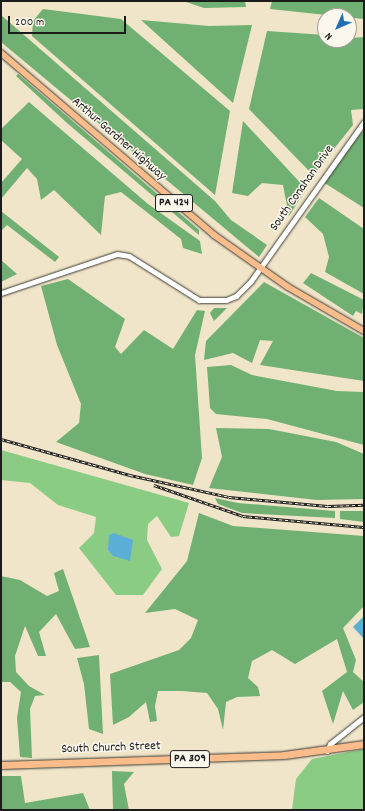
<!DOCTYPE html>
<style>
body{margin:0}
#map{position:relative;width:365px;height:811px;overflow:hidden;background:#f0e5c8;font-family:Dekko,sans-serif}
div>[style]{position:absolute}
.green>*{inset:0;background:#8bcc84}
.forest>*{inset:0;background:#70b072}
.water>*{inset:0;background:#5bafd7}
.roads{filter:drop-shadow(0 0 1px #3c3a36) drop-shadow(0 0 1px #3c3a36)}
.minor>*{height:5px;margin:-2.5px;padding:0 2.5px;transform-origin:2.5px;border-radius:2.5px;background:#fff}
.major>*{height:6px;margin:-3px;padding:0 3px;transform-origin:3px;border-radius:3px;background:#f9bc8a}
.highway>*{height:7px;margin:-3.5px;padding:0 3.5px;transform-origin:3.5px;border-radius:3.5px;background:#f9bc8a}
.rail>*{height:2.5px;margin-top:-1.25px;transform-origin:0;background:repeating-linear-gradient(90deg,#fbf7ec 0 3px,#1c1c1c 0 6px);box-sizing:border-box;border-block:1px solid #1c1c1c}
span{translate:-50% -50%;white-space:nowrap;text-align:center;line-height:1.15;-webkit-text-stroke:3px #fbf7ec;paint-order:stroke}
.shield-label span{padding:1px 3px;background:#fbf7ec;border:1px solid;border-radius:3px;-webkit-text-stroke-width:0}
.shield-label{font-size:12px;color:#1c1c1c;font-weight:700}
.street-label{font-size:13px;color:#1c1c1c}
.frame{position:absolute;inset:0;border:2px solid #1c1c1c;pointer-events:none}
.north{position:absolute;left:317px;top:8px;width:40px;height:40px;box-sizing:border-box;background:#fbf7ec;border:1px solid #a29f99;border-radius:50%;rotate:225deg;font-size:11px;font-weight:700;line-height:16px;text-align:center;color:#1c1c1c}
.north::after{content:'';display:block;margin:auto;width:14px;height:18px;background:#1f6fb2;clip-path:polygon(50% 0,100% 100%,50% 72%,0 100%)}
.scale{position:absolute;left:8px;top:16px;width:118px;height:18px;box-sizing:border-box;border:2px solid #1c1c1c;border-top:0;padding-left:5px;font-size:12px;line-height:14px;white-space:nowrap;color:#1c1c1c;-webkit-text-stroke:3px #fbf7ec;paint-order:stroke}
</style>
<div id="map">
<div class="green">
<i style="clip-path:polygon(1px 450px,189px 503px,179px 536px,171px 537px,157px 516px,148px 524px,147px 540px,162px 569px,143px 595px,116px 595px,79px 548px,94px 533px,96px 517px,58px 505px,30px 483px,1px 480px)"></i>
<i style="clip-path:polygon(364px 749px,364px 810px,292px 810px,296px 779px,312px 759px)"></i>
</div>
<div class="forest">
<i style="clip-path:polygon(183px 1px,245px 1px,246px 7px,204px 8px)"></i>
<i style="clip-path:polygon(272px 1px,364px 1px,364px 19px,270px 9px)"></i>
<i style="clip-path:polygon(43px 9px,121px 19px,230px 111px,215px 195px,32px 36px,33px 21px)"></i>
<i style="clip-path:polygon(1px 15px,215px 201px,231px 220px,267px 245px,259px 257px,1px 42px)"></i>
<i style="clip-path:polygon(141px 20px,209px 26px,252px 25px,233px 103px)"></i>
<i style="clip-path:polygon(267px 31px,325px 35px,325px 40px,364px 37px,364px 109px,351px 110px,353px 125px,313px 175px,249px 109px)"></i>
<i style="clip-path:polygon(18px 74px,199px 230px,199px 235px,67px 123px,16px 76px)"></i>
<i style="clip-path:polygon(29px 102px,148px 204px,200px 241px,202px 254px,183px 248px,181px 239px,121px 192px,105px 196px,101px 235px,54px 190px,41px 200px,37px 179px,27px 168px,1px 199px,1px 183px,22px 159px,1px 140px,1px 129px)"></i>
<i style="clip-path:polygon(243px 121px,306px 189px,289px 216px,283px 185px,262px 183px,248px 196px,232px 193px)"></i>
<i style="clip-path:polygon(362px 132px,364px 132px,364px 208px,323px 182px)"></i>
<i style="clip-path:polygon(319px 198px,364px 229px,364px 294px,325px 272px,329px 257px,323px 234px,305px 217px)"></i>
<i style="clip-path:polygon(1px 211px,59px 257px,55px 262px,7px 225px,1px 231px)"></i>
<i style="clip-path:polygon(1px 260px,17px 274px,1px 282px)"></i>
<i style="clip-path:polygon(311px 273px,364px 300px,362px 314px,356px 311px,353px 316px,303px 283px)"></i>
<i style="clip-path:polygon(68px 279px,125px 319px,115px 347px,121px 354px,144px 330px,173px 349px,197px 310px,205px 311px,195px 355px,202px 458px,193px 485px,145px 474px,56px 442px,79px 423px,81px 404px,57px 345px,41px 286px)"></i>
<i style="clip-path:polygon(264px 282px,364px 338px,364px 381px,260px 365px,273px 341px,260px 340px,252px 363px,233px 353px,204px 360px,206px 341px)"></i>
<i style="clip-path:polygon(214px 308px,227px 308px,214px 321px,210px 313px)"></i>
<i style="clip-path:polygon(231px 365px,252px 375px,337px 391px,364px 392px,364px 445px,267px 419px,216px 414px,210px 408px,207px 367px)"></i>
<i style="clip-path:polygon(216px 428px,269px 429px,336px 442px,364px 454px,364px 499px,317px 500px,209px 488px,222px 457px)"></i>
<i style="clip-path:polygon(215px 498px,238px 503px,335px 511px,335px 518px,242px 513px,218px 504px)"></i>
<i style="clip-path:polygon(340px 511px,364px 511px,364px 522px,340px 519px)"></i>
<i style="clip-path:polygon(199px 513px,233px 526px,364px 536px,364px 606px,343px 628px,356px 660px,353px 672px,364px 682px,364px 702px,353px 710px,343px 691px,333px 724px,322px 691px,347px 672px,337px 639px,295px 664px,272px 650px,252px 661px,248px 678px,258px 687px,260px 696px,237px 697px,226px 702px,223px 730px,218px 709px,207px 693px,182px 691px,158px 691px,155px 706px,157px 721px,150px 722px,146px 702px,129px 717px,113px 725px,110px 674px,179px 650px,191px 638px,198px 620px,175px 609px,145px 613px,187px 561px)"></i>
<i style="clip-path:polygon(63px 569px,90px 647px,75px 649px,56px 614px,39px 632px,46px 656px,38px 656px,25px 626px,15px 656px,16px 672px,29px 686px,45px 695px,35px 696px,30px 709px,32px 758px,20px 757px,17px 718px,21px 692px,10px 682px,1px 682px,1px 576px,20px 580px,47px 596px,59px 591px,54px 573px)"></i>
<i style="clip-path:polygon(99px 655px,103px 734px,89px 729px,84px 684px,77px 658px)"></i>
<i style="clip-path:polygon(112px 771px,134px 772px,124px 784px,129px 810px,113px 810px)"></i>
<i style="clip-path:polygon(1px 776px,21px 776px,25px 803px,83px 793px,90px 810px,1px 810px)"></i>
</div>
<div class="water">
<i style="clip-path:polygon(114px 533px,133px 540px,130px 561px,113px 556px,108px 550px,109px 535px)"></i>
<i style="clip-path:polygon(364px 616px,364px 639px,353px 627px)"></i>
</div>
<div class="roads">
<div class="minor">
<i style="left:1px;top:293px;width:122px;rotate:-18.6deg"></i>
<i style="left:117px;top:254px;width:12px;rotate:9deg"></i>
<i style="left:129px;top:256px;width:83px;rotate:32.2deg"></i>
<i style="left:199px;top:300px;width:27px"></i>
<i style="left:226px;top:300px;width:11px;rotate:-22deg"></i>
<i style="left:236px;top:296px;width:21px;rotate:-45deg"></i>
<i style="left:251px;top:281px;width:195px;rotate:-54.6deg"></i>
<i style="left:327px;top:751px;width:8px;rotate:-67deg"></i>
<i style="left:330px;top:744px;width:43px;rotate:-38.5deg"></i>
</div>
<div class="major">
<i style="left:1px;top:53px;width:280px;rotate:40.5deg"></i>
<i style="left:214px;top:235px;width:90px;rotate:35.1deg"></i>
<i style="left:288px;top:287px;width:88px;rotate:30.1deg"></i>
</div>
<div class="highway">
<i style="left:1px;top:765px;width:283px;rotate:-2deg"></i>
<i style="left:284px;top:755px;width:81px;rotate:-7.8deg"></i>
</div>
</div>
<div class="rail">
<i style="left:1px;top:439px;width:134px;rotate:15.6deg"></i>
<i style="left:130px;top:475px;width:101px;rotate:12.5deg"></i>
<i style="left:229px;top:497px;width:99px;rotate:5.2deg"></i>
<i style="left:328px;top:506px;width:36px;rotate:-2deg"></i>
<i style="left:154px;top:485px;width:94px;rotate:19.2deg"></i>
<i style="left:243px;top:516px;width:121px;rotate:5.2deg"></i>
</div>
<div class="shield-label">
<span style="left:174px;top:203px">PA 424</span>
<span style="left:190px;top:759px">PA 309</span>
</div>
<div class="street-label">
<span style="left:118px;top:140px;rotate:41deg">Arthur Gardner Highway</span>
<span style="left:303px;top:189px;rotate:-55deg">South Conahan Drive</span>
<span style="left:111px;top:749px;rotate:-2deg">South Church Street</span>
</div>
<div class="frame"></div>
<div class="north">N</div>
<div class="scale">200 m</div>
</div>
